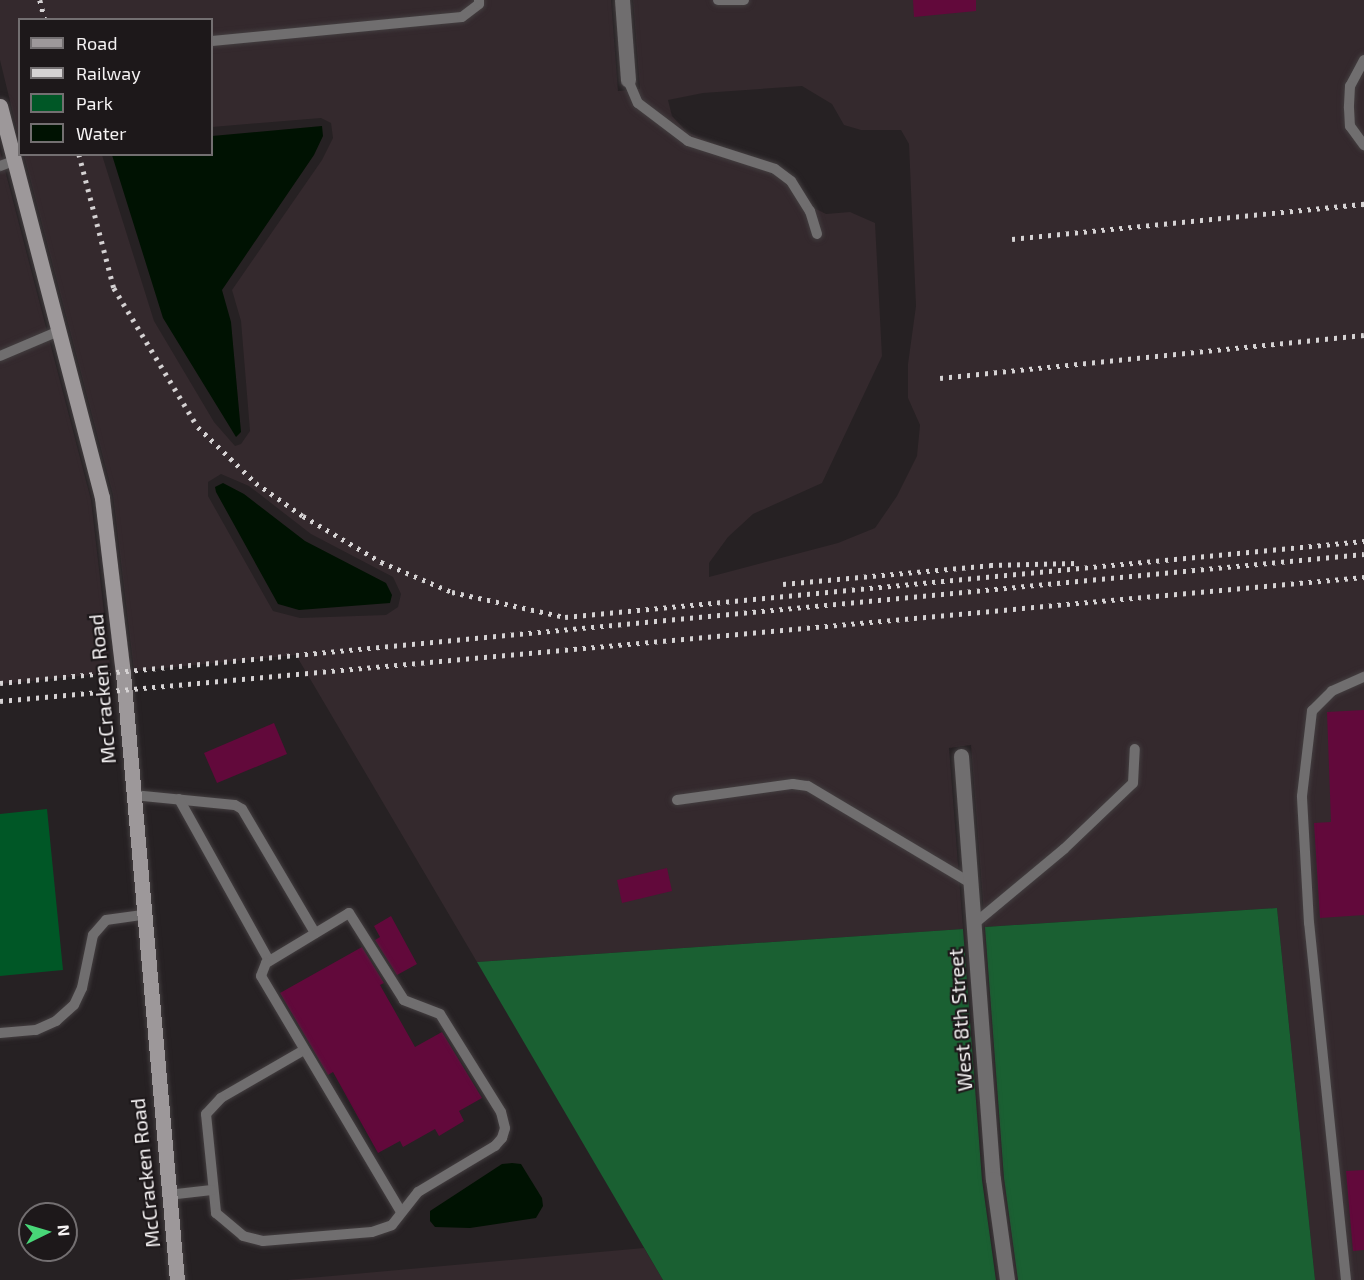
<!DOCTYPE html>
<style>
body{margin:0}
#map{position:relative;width:1364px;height:1280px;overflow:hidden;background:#262123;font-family:"Exo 2",sans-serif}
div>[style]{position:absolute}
.built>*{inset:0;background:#34292d}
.green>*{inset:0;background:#005726}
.forest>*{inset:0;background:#1a6032}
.water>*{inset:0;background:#001202}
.building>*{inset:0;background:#62093b}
.roads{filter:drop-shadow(0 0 2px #433e40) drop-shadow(0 0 2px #433e40)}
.lane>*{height:10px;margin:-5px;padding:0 5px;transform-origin:5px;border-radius:5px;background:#706e6f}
.street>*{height:15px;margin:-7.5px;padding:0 7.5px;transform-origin:7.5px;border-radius:7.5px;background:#706e6f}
.secondary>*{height:15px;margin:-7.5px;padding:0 7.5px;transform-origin:7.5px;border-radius:7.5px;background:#9d989a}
.rail>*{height:4.5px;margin-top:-2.25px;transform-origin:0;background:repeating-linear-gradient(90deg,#d5d2d3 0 3px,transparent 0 9px)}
span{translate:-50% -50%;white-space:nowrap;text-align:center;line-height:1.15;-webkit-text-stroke:4.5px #1d181a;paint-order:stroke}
.street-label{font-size:20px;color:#f5f2f3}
.legend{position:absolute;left:18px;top:18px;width:195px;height:138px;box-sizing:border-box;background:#1d181a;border:2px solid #736f71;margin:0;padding:8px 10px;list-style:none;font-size:18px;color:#f5f2f3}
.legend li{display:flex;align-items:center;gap:12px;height:30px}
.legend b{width:30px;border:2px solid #736f71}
.north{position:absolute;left:18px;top:1202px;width:60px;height:60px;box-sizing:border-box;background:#1d181a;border:2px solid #736f71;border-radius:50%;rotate:85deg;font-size:16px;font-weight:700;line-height:24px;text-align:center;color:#f5f2f3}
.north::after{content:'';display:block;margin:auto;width:21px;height:27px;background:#48d778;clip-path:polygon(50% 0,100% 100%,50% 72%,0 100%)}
</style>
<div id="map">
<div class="built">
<i style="clip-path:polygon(evenodd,0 0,611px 0,618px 91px,640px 89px,633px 0,1364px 0,1364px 1280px,1315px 1280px,1277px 908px,985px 927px,971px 745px,949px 748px,963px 929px,477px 962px,296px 655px,134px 671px,113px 495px,24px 155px,102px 155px,154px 321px,214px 422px,235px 446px,241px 444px,250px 431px,241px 321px,232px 290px,322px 160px,333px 138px,331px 123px,321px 118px,212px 127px,212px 20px,20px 20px,19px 138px,0 60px,0 0,802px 86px,832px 104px,844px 125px,861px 130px,901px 130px,909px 144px,916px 306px,908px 364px,908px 398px,920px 425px,917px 456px,897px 496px,875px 528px,838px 543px,709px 577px,709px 563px,728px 537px,753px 514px,822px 483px,882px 356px,875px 223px,850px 212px,826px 214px,808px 205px,778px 172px,687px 132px,672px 116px,668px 100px,703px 93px,802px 86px,0 0,221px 474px,249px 486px,311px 534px,393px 577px,401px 594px,398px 607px,386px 615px,300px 618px,273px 611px,208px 496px,208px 482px,221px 474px)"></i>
<i style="clip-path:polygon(0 151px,91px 500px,111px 673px,0 684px)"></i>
<i style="clip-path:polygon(644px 1248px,663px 1280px,287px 1280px)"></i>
</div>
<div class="green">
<i style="clip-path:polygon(47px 809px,63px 970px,0 976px,0 814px)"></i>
</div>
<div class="forest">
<i style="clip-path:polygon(1277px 908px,1315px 1280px,1018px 1280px,1004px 1178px,985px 927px)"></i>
<i style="clip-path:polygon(963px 929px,982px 1180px,996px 1280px,663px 1280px,477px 962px)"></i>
</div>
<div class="water">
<i style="clip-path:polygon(322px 126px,323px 136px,314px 155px,222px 290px,231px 322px,241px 432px,236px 437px,163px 318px,112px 155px,212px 154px,212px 136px)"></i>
<i style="clip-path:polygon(223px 483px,244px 494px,305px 541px,386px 583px,392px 595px,390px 603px,299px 610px,278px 604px,216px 492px,215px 487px)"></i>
<i style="clip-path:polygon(512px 1163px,521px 1164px,542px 1198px,543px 1206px,536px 1218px,470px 1228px,435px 1227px,430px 1221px,430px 1211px,502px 1164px)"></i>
</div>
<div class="building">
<i style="clip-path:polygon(913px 0,976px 0,976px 11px,914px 17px)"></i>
<i style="clip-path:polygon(1364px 710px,1364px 915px,1320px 918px,1314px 823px,1331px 822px,1327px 712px)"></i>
<i style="clip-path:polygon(274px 723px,287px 754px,217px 783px,204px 753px)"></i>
<i style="clip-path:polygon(667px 868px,672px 891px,622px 903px,617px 880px)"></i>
<i style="clip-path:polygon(391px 916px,417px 964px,397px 975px,375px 940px,380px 937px,374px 926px)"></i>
<i style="clip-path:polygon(362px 947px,384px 983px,380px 985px,415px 1047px,442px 1032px,482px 1098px,459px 1111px,464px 1121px,439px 1136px,435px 1129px,403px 1147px,400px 1141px,378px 1153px,333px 1072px,328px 1075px,280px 993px)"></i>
<i style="clip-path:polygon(1364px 1170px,1364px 1250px,1353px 1251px,1346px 1171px)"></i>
</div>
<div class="roads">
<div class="lane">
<i style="left:718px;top:0;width:26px"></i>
<i style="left:212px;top:41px;width:251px;rotate:-5.5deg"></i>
<i style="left:462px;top:17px;width:21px;rotate:-37deg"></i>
<i style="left:479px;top:4px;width:4px;rotate:-90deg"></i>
<i style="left:1364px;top:60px;width:30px;rotate:118deg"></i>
<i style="left:1350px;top:86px;width:22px;rotate:93deg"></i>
<i style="left:1349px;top:108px;width:18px;rotate:87deg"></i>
<i style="left:1350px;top:126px;width:24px;rotate:54deg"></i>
<i style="left:628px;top:80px;width:25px;rotate:67deg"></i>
<i style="left:638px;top:103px;width:63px;rotate:37.2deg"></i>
<i style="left:688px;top:141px;width:91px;rotate:17.8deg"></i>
<i style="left:775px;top:169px;width:20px;rotate:37deg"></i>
<i style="left:791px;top:181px;width:36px;rotate:58deg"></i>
<i style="left:810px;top:211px;width:24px;rotate:73deg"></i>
<i style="left:0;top:166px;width:15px;rotate:-20deg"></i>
<i style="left:0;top:356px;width:64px;rotate:-23deg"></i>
<i style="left:133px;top:795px;width:102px;rotate:5.6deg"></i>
<i style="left:235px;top:805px;width:8px;rotate:30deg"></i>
<i style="left:242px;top:809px;width:144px;rotate:59.5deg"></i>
<i style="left:179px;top:799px;width:185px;rotate:60.9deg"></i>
<i style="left:677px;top:800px;width:117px;rotate:-7.9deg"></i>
<i style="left:793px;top:784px;width:15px;rotate:8deg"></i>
<i style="left:808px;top:786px;width:190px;rotate:30.8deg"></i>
<i style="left:974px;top:924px;width:117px;rotate:-39.8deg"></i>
<i style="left:1064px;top:849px;width:95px;rotate:-43.7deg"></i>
<i style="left:1133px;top:783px;width:34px;rotate:-87deg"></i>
<i style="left:0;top:1033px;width:36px;rotate:-5deg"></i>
<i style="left:36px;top:1030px;width:22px;rotate:-24deg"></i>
<i style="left:56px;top:1021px;width:24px;rotate:-42deg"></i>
<i style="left:74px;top:1005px;width:19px;rotate:-65deg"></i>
<i style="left:82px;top:988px;width:54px;rotate:-78.3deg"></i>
<i style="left:93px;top:935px;width:20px;rotate:-49deg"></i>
<i style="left:106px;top:920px;width:37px;rotate:-8deg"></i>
<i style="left:304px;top:1050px;width:96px;rotate:150deg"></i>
<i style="left:221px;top:1098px;width:22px;rotate:133deg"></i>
<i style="left:206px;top:1114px;width:100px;rotate:84.2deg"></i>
<i style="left:216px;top:1213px;width:35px;rotate:40deg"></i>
<i style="left:243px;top:1236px;width:21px;rotate:14deg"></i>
<i style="left:263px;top:1241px;width:109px;rotate:-4.7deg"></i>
<i style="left:372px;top:1232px;width:21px;rotate:-19deg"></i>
<i style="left:392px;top:1225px;width:42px;rotate:-51.8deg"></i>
<i style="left:418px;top:1192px;width:90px;rotate:-30.9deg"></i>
<i style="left:495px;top:1146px;width:11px;rotate:-49deg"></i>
<i style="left:502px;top:1138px;width:10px;rotate:-73deg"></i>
<i style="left:505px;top:1128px;width:16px;rotate:-104deg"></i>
<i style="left:501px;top:1112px;width:115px;rotate:-121.9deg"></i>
<i style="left:440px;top:1014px;width:39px;rotate:-159deg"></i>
<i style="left:404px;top:1000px;width:103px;rotate:-122.3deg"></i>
<i style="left:349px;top:913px;width:97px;rotate:148.9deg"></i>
<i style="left:266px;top:963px;width:14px;rotate:111deg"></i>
<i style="left:261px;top:976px;width:274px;rotate:59.3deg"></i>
<i style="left:168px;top:1195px;width:44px;rotate:-6.5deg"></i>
<i style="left:1346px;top:1280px;width:359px;rotate:-95.9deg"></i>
<i style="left:1309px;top:923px;width:127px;rotate:-93.2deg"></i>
<i style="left:1302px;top:796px;width:86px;rotate:-83.3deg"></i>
<i style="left:1312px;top:711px;width:28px;rotate:-45deg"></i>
<i style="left:1332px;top:691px;width:35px;rotate:-24deg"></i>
</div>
<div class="street">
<i style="left:622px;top:0;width:80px;rotate:85.7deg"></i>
<i style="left:961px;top:756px;width:424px;rotate:85.7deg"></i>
<i style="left:993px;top:1179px;width:102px;rotate:82.1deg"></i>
</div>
<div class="secondary">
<i style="left:0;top:106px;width:405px;rotate:75.4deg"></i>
<i style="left:102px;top:498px;width:176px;rotate:83.2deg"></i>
<i style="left:123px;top:673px;width:609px;rotate:84.92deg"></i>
</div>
</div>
<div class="rail">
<i style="left:40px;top:0;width:21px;rotate:76deg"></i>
<i style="left:79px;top:154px;width:138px;rotate:75.4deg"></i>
<i style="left:114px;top:288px;width:162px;rotate:58.9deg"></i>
<i style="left:198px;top:427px;width:81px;rotate:44deg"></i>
<i style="left:256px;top:483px;width:57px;rotate:35.1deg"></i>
<i style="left:303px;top:516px;width:91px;rotate:30.5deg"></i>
<i style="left:381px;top:562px;width:77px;rotate:22.9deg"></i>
<i style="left:452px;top:592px;width:116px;rotate:12.5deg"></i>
<i style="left:565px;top:617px;width:803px;rotate:-5.43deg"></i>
<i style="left:1012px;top:239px;width:354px;rotate:-5.7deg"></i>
<i style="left:940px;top:378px;width:426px;rotate:-5.8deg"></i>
<i style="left:783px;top:584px;width:208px;rotate:-5.2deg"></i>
<i style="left:990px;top:565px;width:87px;rotate:-1.3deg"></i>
<i style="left:0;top:683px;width:1370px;rotate:-5.4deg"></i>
<i style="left:0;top:701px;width:1370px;rotate:-5.19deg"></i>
</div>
<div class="street-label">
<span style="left:102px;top:689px;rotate:-95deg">McCracken Road</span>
<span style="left:960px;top:1020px;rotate:-94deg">West 8th Street</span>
<span style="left:145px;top:1173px;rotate:-96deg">McCracken Road</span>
</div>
<ul class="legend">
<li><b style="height:8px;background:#9d989a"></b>Road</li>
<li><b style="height:8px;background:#d5d2d3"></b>Railway</li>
<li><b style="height:16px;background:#005726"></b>Park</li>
<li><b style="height:16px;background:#001202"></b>Water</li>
</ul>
<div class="north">N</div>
</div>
